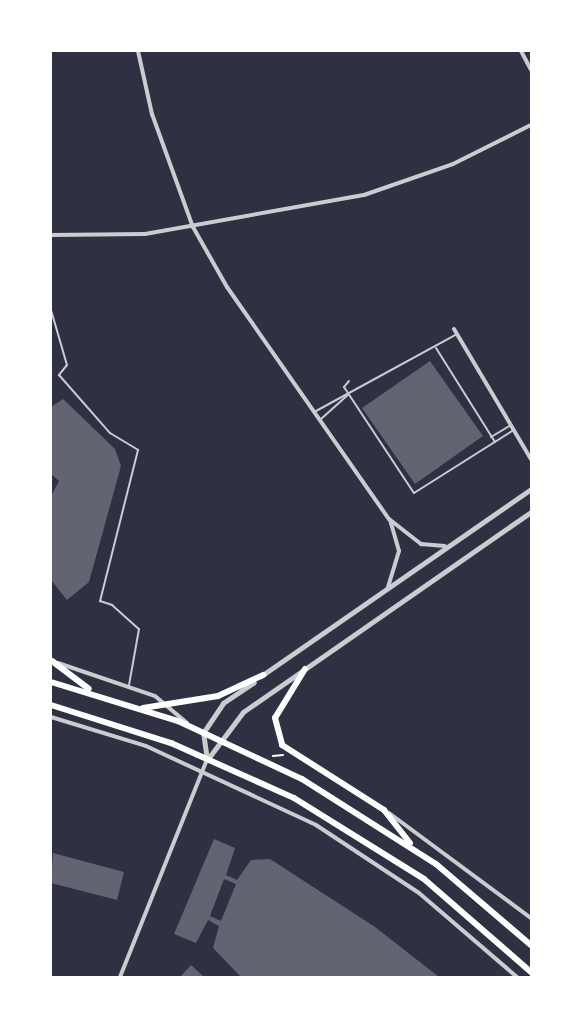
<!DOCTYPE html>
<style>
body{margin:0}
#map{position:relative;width:582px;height:1028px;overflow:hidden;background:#2d3142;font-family:Arial,sans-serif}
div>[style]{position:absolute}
.building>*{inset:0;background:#626471}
.path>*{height:1.5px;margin:-0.75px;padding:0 0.75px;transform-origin:0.75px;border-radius:0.75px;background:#fff}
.service>*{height:2px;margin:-1px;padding:0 1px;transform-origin:1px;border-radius:1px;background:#caccd0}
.minor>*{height:4px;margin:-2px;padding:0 2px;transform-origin:2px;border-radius:2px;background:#caccd0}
.tertiary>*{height:5px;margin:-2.5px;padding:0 2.5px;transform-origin:2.5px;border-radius:2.5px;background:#caccd0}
.secondary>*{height:6px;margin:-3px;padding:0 3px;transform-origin:3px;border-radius:3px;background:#fff}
span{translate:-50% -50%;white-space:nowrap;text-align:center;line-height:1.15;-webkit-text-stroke:4.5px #fff;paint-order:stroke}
.frame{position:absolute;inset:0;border:52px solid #fff;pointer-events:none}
</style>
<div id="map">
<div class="building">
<i style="clip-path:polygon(430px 361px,483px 436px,415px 484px,362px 408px)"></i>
<i style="clip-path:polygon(63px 399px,115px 449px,121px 466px,89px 582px,67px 600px,51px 580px,51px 496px,59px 481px,51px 474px,51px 407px)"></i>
<i style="clip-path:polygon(evenodd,214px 839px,235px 848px,226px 875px,237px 880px,251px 860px,270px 859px,375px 927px,439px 977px,241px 977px,213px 948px,219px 926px,208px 920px,196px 943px,174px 934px,214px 839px,224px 879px,236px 884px,221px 921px,210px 916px,224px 879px)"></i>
<i style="clip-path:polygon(53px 853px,124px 872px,117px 900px,51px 883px)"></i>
<i style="clip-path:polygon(191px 965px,204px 977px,180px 977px)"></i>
</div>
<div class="path">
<i style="left:273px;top:756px;width:10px;rotate:-6deg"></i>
</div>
<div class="service">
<i style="left:51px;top:310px;width:57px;rotate:73.8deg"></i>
<i style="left:67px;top:365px;width:13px;rotate:129deg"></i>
<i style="left:59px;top:375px;width:77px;rotate:48.7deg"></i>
<i style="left:110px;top:433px;width:33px;rotate:31deg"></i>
<i style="left:138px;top:450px;width:156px;rotate:104.1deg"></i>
<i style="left:100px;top:601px;width:13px;rotate:18deg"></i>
<i style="left:112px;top:605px;width:36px;rotate:42deg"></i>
<i style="left:139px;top:629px;width:57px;rotate:100.1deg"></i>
<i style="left:436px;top:348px;width:111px;rotate:57.9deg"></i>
<i style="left:349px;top:381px;width:8px;rotate:130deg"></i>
<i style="left:344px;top:387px;width:127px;rotate:56.6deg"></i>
<i style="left:414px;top:493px;width:116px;rotate:-32.3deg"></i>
<i style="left:316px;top:411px;width:161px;rotate:-28.6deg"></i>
<i style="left:321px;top:419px;width:36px;rotate:-42deg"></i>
<i style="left:491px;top:437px;width:23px;rotate:-31deg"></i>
</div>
<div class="minor">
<i style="left:138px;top:51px;width:65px;rotate:77.5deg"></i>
<i style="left:152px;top:114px;width:120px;rotate:70.1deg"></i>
<i style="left:193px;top:227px;width:69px;rotate:60.5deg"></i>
<i style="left:227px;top:287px;width:283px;rotate:55.1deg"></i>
<i style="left:389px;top:519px;width:41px;rotate:38deg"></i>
<i style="left:421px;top:544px;width:24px;rotate:5deg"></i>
<i style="left:521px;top:51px;width:21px;rotate:62deg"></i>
<i style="left:51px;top:235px;width:94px;rotate:-0.6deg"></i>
<i style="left:145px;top:234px;width:222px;rotate:-10.1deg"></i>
<i style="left:364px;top:195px;width:94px;rotate:-19.2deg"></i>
<i style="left:453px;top:164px;width:87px;rotate:-26.6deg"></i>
<i style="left:454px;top:329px;width:151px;rotate:59.4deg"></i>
<i style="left:388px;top:587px;width:38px;rotate:-73deg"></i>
<i style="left:399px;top:551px;width:32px;rotate:-106deg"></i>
<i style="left:58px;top:663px;width:102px;rotate:18.8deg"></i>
<i style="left:155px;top:696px;width:42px;rotate:40.2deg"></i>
<i style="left:51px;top:717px;width:99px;rotate:17deg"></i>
<i style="left:146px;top:746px;width:187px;rotate:24.9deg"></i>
<i style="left:316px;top:825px;width:123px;rotate:33.4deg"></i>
<i style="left:419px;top:893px;width:129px;rotate:40.6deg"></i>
<i style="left:389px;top:813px;width:177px;rotate:36.5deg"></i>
<i style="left:120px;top:977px;width:234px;rotate:-68.2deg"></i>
</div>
<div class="tertiary">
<i style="left:261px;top:676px;width:328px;rotate:-34.7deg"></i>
<i style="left:207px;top:760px;width:27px;rotate:-98deg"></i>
<i style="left:203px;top:733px;width:36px;rotate:-56deg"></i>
<i style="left:223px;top:703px;width:37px;rotate:-34deg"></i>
<i style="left:207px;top:760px;width:60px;rotate:-53.1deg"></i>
<i style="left:243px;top:712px;width:351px;rotate:-34.8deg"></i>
</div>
<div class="secondary">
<i style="left:52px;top:661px;width:46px;rotate:37.1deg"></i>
<i style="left:305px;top:669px;width:57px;rotate:121.5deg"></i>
<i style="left:275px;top:718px;width:28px;rotate:75deg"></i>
<i style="left:282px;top:745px;width:121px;rotate:32.5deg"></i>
<i style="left:384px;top:810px;width:42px;rotate:51.8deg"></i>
<i style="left:51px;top:682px;width:133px;rotate:17.1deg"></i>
<i style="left:178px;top:721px;width:137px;rotate:25.1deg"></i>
<i style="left:302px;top:779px;width:159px;rotate:32.4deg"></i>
<i style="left:436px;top:864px;width:125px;rotate:40.5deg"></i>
<i style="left:51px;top:705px;width:126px;rotate:17.6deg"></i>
<i style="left:171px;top:743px;width:135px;rotate:24.1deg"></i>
<i style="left:294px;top:798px;width:153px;rotate:31.9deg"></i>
<i style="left:424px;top:879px;width:142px;rotate:41deg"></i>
<i style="left:143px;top:708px;width:76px;rotate:-9.1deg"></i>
<i style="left:218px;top:696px;width:50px;rotate:-25deg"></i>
</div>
<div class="frame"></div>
</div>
